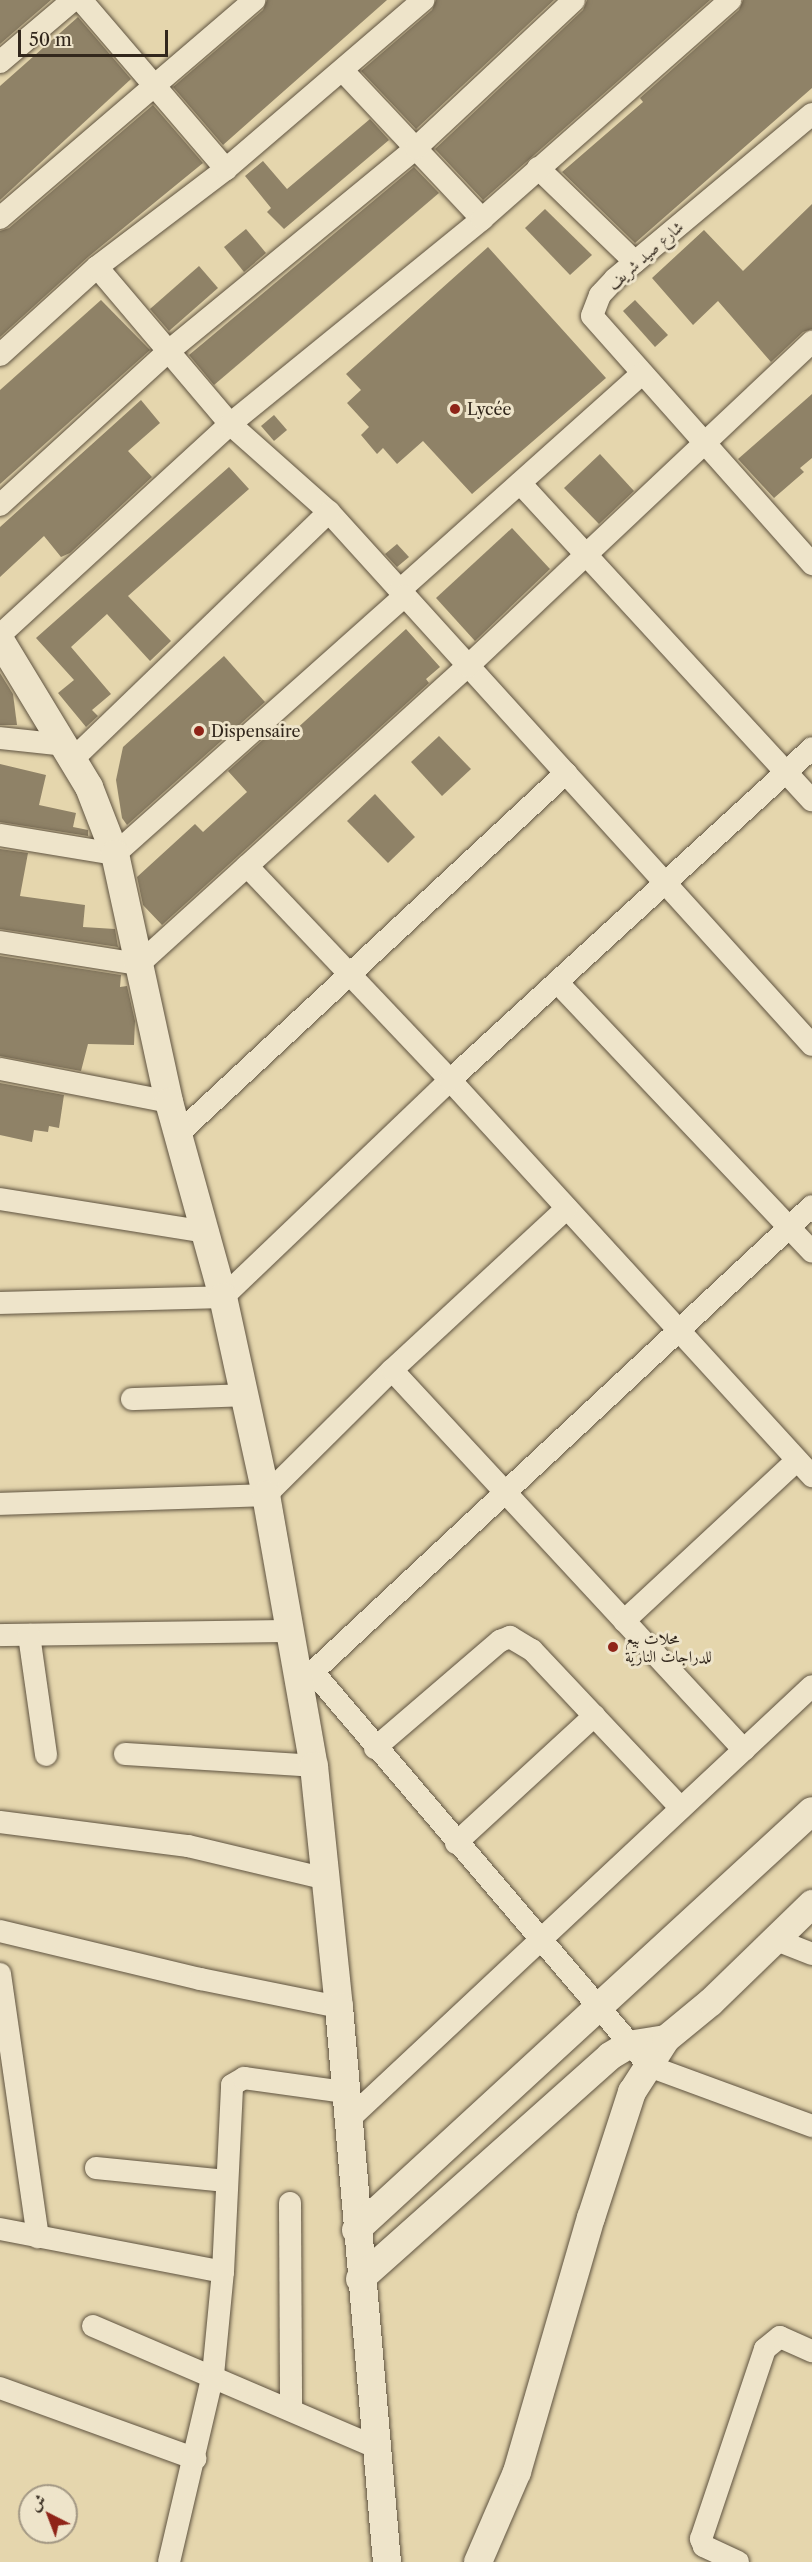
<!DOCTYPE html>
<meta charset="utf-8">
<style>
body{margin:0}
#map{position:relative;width:812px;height:2562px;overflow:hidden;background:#e5d6ad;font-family:"Libre Caslon Text",Amiri,serif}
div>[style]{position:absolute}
.building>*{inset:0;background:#8f8267}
.roads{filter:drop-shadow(0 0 2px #5f5340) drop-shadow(0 0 2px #5f5340)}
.minor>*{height:22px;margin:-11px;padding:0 11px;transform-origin:11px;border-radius:11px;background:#eee4ca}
.tertiary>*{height:28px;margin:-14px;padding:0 14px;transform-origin:14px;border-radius:14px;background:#eee4ca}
.dots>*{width:16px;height:16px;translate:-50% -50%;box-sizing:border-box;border:3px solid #eee4ca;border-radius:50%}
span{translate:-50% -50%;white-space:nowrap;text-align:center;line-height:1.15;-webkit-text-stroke:6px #eee4ca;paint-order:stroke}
.street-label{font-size:16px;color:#32271c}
.poi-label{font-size:16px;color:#32271c}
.left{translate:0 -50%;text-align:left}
.north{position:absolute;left:18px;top:2484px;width:60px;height:60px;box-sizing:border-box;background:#eee4ca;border:2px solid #a39884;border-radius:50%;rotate:318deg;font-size:16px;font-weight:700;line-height:24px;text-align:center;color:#32271c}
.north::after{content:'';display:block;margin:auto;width:21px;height:27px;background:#8f2418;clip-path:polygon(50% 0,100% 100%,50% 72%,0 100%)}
.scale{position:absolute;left:18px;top:30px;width:150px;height:27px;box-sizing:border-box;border:3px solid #32271c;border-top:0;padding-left:8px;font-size:18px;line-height:21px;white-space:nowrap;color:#32271c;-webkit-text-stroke:4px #eee4ca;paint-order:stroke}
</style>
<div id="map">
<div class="building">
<i style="clip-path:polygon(0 0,51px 0,0 44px)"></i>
<i style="clip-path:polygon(267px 0,387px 0,223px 145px,173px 87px,263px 10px)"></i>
<i style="clip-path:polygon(436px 0,554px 0,416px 129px,361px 71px,432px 10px)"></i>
<i style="clip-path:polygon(587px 0,710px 0,483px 200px,435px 149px,583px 10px)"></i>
<i style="clip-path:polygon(743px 0,812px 0,812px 88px,635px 243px,562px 172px,643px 102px,640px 98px,739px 10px)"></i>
<i style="clip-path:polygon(78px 17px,131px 79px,0 200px,0 86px)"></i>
<i style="clip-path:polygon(153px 105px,203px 163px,88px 257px,0 337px,0 231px,9px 228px)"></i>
<i style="clip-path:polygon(370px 119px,389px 140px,284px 229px,267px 212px,271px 208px,245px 176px,263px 161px,287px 189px)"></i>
<i style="clip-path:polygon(414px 167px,439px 193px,214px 385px,189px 355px)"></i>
<i style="clip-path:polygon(812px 204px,812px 329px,803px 332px,771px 362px,718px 301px,693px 325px,652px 278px,704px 230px,743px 271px)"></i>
<i style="clip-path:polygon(545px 209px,592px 255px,570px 275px,525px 228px)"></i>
<i style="clip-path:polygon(246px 229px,266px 253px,244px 272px,224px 247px)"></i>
<i style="clip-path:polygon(488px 247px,606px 378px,472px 494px,423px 441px,397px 464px,383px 448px,377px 454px,361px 435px,369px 427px,347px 403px,361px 390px,346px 374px)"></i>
<i style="clip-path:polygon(199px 266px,218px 288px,169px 331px,150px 309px)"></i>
<i style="clip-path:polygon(101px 300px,150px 350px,0 484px,0 390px)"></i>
<i style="clip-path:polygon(635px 300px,668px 335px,655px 347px,623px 311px)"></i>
<i style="clip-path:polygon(812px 394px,812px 458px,800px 468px,804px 472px,774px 498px,738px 459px)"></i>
<i style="clip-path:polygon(141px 400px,160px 423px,128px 451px,152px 477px,70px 553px,61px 557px,44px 536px,0 577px,0 527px)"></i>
<i style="clip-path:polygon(274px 415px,287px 430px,274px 441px,261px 426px)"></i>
<i style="clip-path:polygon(600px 454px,634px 491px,599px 524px,564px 488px)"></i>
<i style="clip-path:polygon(229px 467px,249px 489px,128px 596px,171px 641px,150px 661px,107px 614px,71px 647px,111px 694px,92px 710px,98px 716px,86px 727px,58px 693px,74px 680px,36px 638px)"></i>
<i style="clip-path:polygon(512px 528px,550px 569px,475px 641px,436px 598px)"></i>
<i style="clip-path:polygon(397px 544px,409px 557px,397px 567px,385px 554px)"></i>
<i style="clip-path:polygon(406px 629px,440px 667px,426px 679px,429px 683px,162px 925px,143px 905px,137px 877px,195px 824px,203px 832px,247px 792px,228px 771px,283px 722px,293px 732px)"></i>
<i style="clip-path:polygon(224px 656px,265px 702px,127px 825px,122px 818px,116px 780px,123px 747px)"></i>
<i style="clip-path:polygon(0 673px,13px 694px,17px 725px,0 725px)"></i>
<i style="clip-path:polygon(439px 736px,471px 769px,442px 796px,411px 762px)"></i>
<i style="clip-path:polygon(0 764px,46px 775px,39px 805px,76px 813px,73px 827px,88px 830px,88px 836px,0 822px)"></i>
<i style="clip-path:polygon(375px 794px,415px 837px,388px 863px,347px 821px)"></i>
<i style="clip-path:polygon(0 849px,28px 853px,20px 896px,85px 905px,83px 927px,115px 929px,118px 947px,0 929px)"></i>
<i style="clip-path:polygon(0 956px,121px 975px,120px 987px,127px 986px,135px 1021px,134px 1045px,88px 1044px,81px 1071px,0 1056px)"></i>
<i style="clip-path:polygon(0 1083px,64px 1095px,59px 1128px,49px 1126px,48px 1132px,34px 1130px,32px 1142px,0 1135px)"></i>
</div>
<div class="roads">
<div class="minor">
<i style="left:81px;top:0;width:223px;rotate:49.4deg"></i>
<i style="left:0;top:62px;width:96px;rotate:-40.3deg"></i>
<i style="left:343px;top:71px;width:203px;rotate:46.8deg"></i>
<i style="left:812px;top:114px;width:257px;rotate:140.1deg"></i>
<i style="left:615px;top:279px;width:22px;rotate:133deg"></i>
<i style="left:600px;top:295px;width:22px;rotate:111deg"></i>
<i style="left:592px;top:316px;width:332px;rotate:48.4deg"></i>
<i style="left:538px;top:168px;width:135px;rotate:44.1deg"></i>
<i style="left:0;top:218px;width:335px;rotate:-40.6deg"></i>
<i style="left:97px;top:267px;width:206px;rotate:49.7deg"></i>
<i style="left:230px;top:424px;width:132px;rotate:41.6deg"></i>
<i style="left:329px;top:512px;width:719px;rotate:47.82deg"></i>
<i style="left:0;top:355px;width:131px;rotate:-42.2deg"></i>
<i style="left:97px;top:267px;width:162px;rotate:-37.2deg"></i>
<i style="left:226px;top:169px;width:260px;rotate:-40.6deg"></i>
<i style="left:520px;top:483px;width:431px;rotate:47.4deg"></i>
<i style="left:0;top:505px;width:230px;rotate:-42.4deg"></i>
<i style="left:170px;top:350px;width:318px;rotate:-39.4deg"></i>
<i style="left:416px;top:148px;width:216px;rotate:-43.1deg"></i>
<i style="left:400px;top:590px;width:324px;rotate:-41.8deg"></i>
<i style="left:0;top:635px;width:312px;rotate:-42.5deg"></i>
<i style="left:230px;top:424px;width:325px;rotate:-39.1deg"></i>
<i style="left:482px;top:219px;width:331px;rotate:-41.4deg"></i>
<i style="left:0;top:738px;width:65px;rotate:6.1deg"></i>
<i style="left:73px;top:759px;width:356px;rotate:-44deg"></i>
<i style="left:0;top:835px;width:117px;rotate:9.4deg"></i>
<i style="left:115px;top:854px;width:388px;rotate:-41.7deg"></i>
<i style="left:247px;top:866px;width:295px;rotate:46.5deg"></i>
<i style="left:450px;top:1080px;width:537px;rotate:47.57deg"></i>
<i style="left:0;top:942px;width:141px;rotate:9deg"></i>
<i style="left:139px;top:964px;width:444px;rotate:-42.2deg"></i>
<i style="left:468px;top:666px;width:473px;rotate:-43.3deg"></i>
<i style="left:557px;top:982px;width:371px;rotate:46.6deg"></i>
<i style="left:0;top:1069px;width:172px;rotate:11deg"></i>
<i style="left:178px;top:1134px;width:530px;rotate:-42.94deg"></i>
<i style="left:0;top:1199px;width:210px;rotate:9.1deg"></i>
<i style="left:0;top:1303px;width:223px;rotate:-1.5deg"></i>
<i style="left:223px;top:1297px;width:314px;rotate:-43.7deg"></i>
<i style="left:450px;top:1080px;width:491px;rotate:-42.5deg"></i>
<i style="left:392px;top:1370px;width:518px;rotate:47.19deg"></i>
<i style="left:132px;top:1399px;width:114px;rotate:-2deg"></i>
<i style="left:0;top:1504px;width:266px;rotate:-1.9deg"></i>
<i style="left:266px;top:1495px;width:177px;rotate:-44.8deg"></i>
<i style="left:392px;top:1370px;width:238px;rotate:-42.8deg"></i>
<i style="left:624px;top:1621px;width:236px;rotate:-42.9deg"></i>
<i style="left:0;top:1635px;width:291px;rotate:-0.8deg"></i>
<i style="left:29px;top:1635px;width:121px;rotate:81.9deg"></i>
<i style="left:314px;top:1673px;width:516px;rotate:49.56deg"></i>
<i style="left:649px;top:2066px;width:174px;rotate:20.2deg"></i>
<i style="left:300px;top:1684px;width:700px;rotate:-43.03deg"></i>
<i style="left:375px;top:1748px;width:165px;rotate:-40.6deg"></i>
<i style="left:500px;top:1641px;width:11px;rotate:-22deg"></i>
<i style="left:510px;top:1637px;width:26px;rotate:31deg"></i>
<i style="left:532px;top:1650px;width:217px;rotate:46.7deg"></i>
<i style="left:125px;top:1754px;width:189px;rotate:3.6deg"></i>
<i style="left:0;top:1822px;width:190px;rotate:7.3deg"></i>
<i style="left:188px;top:1846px;width:142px;rotate:13.4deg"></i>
<i style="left:456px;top:1843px;width:188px;rotate:-42.6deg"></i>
<i style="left:0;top:1931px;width:206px;rotate:13.5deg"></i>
<i style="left:200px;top:1979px;width:142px;rotate:11.4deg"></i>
<i style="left:774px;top:1939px;width:41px;rotate:21.5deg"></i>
<i style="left:0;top:1974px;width:266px;rotate:81.8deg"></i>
<i style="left:348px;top:2120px;width:635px;rotate:-43.09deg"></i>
<i style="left:96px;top:2168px;width:131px;rotate:5.7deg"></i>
<i style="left:290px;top:2203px;width:205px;rotate:89.7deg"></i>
<i style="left:0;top:2229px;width:227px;rotate:10.9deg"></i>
<i style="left:93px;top:2326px;width:307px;rotate:23.2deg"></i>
<i style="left:0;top:2388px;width:208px;rotate:19.9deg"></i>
<i style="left:169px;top:2562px;width:192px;rotate:-76.8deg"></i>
<i style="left:213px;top:2375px;width:103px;rotate:-84.5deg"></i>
<i style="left:223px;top:2272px;width:187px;rotate:-87.2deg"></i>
<i style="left:232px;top:2085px;width:14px;rotate:-30deg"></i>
<i style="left:244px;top:2078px;width:102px;rotate:7.9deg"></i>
<i style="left:738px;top:2562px;width:38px;rotate:-155deg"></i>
<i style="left:704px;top:2546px;width:8px;rotate:-113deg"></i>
<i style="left:701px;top:2539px;width:200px;rotate:-71.4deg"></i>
<i style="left:765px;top:2349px;width:19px;rotate:-39deg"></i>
<i style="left:780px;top:2337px;width:35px;rotate:24deg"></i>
</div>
<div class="tertiary">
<i style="left:0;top:640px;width:172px;rotate:58.8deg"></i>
<i style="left:89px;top:787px;width:72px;rotate:68.8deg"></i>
<i style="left:115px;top:854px;width:254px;rotate:77.7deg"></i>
<i style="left:169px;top:1102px;width:202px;rotate:74.5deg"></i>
<i style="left:223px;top:1297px;width:203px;rotate:77.7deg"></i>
<i style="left:266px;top:1495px;width:275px;rotate:80deg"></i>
<i style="left:314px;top:1766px;width:242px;rotate:84.1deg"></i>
<i style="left:339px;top:2007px;width:557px;rotate:85.06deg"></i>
<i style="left:356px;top:2230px;width:619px;rotate:-42.58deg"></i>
<i style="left:360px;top:2279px;width:335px;rotate:-41.7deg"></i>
<i style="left:610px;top:2056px;width:21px;rotate:-31deg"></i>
<i style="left:628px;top:2045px;width:38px;rotate:-9deg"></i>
<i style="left:478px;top:2562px;width:98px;rotate:-66.6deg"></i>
<i style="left:517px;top:2472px;width:265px;rotate:-73.8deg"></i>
<i style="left:591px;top:2218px;width:133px;rotate:-72deg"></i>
<i style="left:632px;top:2092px;width:63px;rotate:-57.3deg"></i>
<i style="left:666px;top:2039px;width:58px;rotate:-39.4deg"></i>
<i style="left:711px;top:2002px;width:141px;rotate:-44.1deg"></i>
</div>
</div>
<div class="dots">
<i style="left:455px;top:409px;background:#8f2418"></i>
<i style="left:199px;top:731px;background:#8f2418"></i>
<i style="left:613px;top:1647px;background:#8f2418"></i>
</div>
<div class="street-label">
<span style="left:645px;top:255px;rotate:-41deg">شارع صيد شريف</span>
</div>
<div class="poi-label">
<span class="left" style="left:467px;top:409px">Lycée</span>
<span class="left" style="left:211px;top:731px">Dispensaire</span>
<span class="left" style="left:625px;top:1647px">محلات بيع<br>للدراجات النارية</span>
</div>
<div class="north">ش</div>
<div class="scale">50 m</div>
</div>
